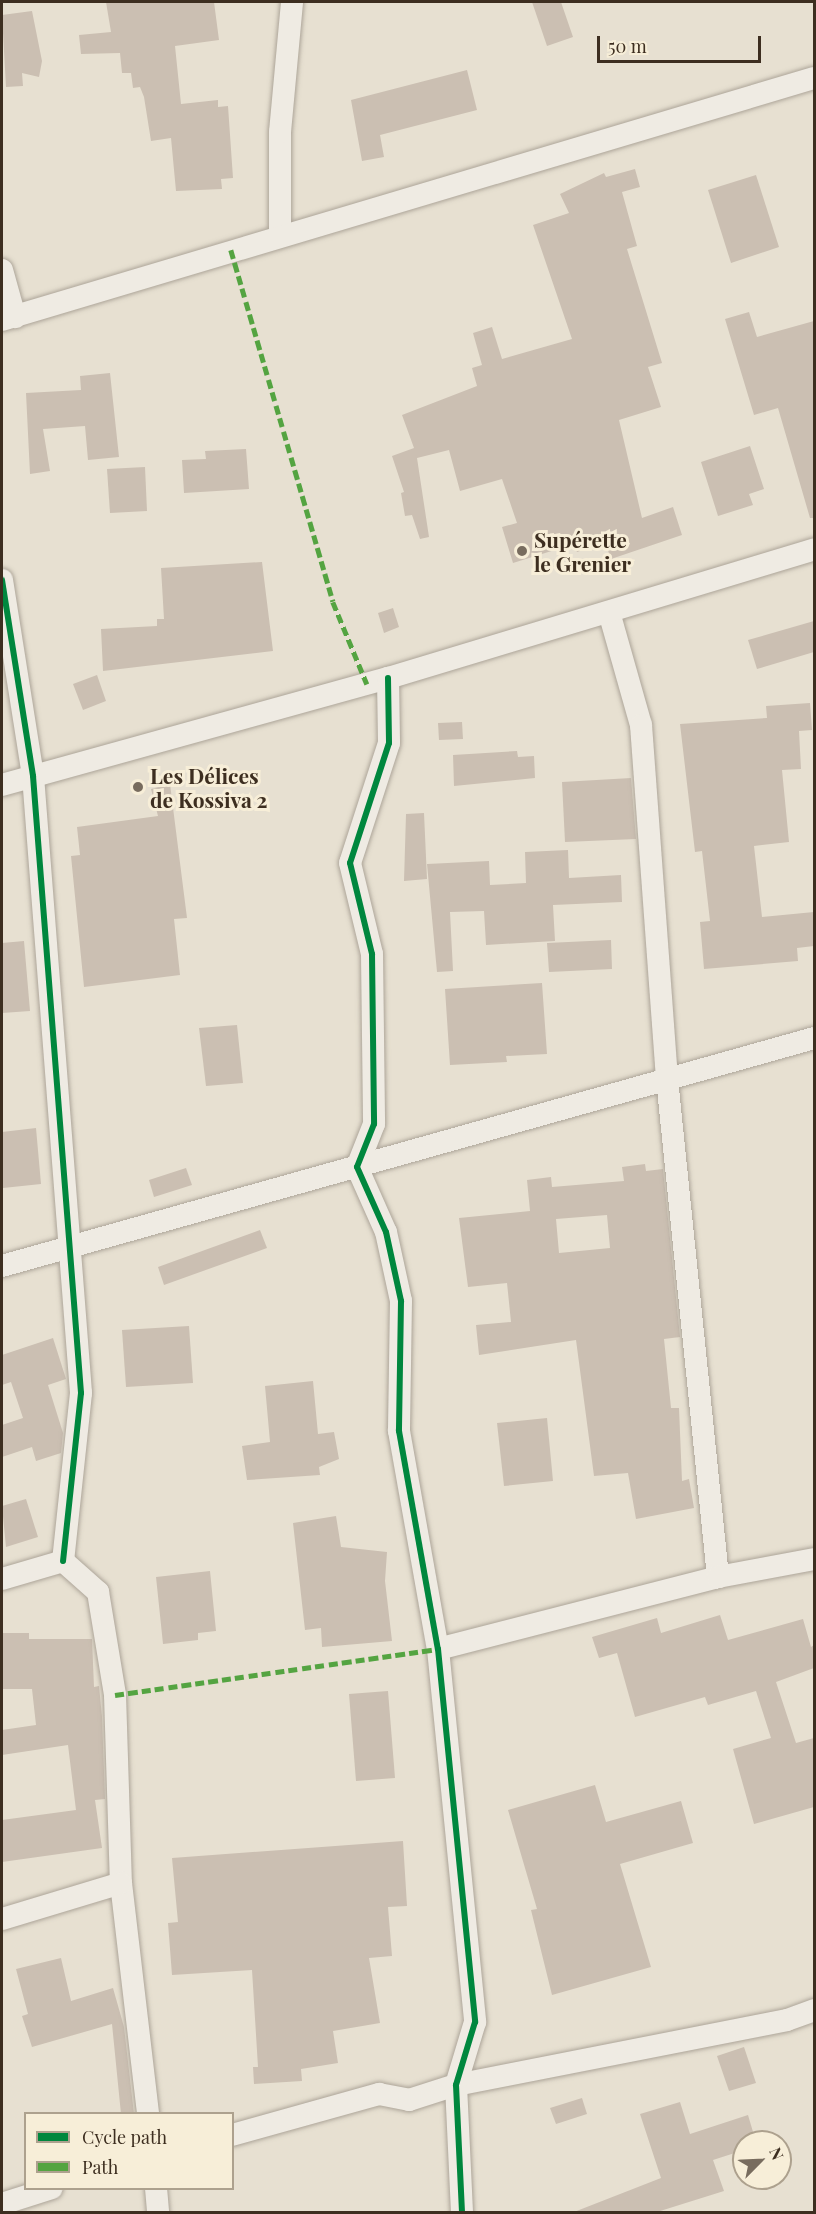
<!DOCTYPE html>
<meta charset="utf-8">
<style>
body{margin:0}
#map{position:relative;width:816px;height:2214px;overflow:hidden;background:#e7e0d1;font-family:"Playfair Display",serif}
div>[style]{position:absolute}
.building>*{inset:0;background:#cbbfb2}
.roads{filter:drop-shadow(0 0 2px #ada599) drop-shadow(0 0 2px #ada599)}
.street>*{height:22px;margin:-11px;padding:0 11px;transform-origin:11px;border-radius:11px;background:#efebe3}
.quiet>*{height:4.5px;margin-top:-2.25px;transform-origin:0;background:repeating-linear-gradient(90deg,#54a441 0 9px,transparent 0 13.5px)}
.cycleway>*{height:6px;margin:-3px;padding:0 3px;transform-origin:3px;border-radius:3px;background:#00873e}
.dots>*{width:16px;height:16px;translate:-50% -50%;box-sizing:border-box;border:3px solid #f7eed8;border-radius:50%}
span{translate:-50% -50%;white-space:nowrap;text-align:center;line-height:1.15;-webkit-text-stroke:6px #f7eed8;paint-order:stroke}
.poi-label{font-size:21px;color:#3d2e20;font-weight:700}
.left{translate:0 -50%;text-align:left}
.frame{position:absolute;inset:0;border:3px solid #3d2e20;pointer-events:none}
.legend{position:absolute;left:24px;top:2112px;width:210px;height:78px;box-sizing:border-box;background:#f7eed8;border:2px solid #ada18e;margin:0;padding:8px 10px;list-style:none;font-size:18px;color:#3d2e20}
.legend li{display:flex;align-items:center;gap:12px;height:30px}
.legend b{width:30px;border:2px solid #ada18e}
.north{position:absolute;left:732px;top:2130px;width:60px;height:60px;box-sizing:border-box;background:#f7eed8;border:2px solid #ada18e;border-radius:50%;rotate:66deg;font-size:16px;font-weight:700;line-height:24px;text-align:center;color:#3d2e20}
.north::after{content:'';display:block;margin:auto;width:21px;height:27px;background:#786c5e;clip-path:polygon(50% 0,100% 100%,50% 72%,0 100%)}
.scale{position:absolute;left:597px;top:36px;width:164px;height:27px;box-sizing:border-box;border:3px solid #3d2e20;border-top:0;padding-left:8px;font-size:18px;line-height:21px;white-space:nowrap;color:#3d2e20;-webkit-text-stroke:4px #f7eed8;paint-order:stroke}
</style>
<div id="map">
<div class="building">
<i style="clip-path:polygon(106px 2px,214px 2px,219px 40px,175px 46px,181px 104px,218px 100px,218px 107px,228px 106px,233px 178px,221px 179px,222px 189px,176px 191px,171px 138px,151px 141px,144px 97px,140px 87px,133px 88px,131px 73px,122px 73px,120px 53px,81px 54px,79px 35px,111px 32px)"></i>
<i style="clip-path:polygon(532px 2px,561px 2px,573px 37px,547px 46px)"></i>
<i style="clip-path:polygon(32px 11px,42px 61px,39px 77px,22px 73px,23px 86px,6px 87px,2px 15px)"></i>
<i style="clip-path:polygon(467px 70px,477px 110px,380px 135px,384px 157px,362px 161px,351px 100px)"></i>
<i style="clip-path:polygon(635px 169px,640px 187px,622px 192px,637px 246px,627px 249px,662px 363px,648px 367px,661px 407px,619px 420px,642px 518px,673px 507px,682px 535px,611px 559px,605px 542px,577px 552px,574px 544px,513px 563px,502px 527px,517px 523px,502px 479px,460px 491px,449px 450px,417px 458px,429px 537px,420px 539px,412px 515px,405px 516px,401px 493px,404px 492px,392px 456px,414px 448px,402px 415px,477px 386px,472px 368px,482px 365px,473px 333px,492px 327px,502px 359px,572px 339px,533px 225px,569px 213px,560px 194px,604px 173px,606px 177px)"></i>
<i style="clip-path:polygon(756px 175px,779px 247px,731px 263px,708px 190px)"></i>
<i style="clip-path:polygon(749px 312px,757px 337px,814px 321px,814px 518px,810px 518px,778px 408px,754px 415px,725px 319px)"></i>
<i style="clip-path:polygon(110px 373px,119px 457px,88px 460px,85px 426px,43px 429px,50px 471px,30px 474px,26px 393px,81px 390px,80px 376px)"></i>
<i style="clip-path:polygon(750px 446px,764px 489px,749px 494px,753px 505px,718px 516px,701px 462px)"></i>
<i style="clip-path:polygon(246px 449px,249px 489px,184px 493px,182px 460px,206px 459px,205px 451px)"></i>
<i style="clip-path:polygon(145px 467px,147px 511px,110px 513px,107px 469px)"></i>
<i style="clip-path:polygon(262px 562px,273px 651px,103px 671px,101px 629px,157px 626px,157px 619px,164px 619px,161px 568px)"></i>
<i style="clip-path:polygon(393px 608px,399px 627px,384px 633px,378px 613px)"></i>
<i style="clip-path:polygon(814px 621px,814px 652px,757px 669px,748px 640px)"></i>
<i style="clip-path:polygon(97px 675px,106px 701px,83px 710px,73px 684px)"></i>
<i style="clip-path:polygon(810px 703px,812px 730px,799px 731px,801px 769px,782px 770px,789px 842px,754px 846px,762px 917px,814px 912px,814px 946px,797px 948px,798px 961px,704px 969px,700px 922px,710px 921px,702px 851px,695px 852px,680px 724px,767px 718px,766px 706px)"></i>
<i style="clip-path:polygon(462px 722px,463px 739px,439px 740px,438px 723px)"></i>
<i style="clip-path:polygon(517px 751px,518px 757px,534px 756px,535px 778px,454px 786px,453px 755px)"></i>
<i style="clip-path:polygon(631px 778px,636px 839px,565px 842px,562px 782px)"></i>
<i style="clip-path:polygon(170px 784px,187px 918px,174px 919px,180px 975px,84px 987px,71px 856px,80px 855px,77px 827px,158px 816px,151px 789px)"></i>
<i style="clip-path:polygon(424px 813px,427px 879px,404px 881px,406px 814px)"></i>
<i style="clip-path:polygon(568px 850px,569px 878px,621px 875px,622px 902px,553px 905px,555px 941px,486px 945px,484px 911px,450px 912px,453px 971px,437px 972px,427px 864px,489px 861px,490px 885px,526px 883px,525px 852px)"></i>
<i style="clip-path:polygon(611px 940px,612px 969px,549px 972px,547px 943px)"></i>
<i style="clip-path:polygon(24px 941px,30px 1011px,2px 1013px,2px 943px)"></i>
<i style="clip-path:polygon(542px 983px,547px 1054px,506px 1056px,507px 1062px,450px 1065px,445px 989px)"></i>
<i style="clip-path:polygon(237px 1025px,243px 1083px,206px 1086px,199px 1028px)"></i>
<i style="clip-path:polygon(36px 1128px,41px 1184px,3px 1188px,2px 1132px)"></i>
<i style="clip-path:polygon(evenodd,645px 1164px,646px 1171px,663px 1169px,680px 1337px,664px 1339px,671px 1408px,679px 1408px,682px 1481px,689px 1479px,694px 1508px,636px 1519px,628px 1473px,594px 1476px,576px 1340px,479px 1355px,476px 1325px,511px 1322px,507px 1283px,468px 1287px,459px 1218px,530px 1211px,527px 1180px,551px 1177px,552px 1187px,624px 1181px,622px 1167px,645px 1164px,607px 1215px,610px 1248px,559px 1253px,556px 1219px,607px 1215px)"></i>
<i style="clip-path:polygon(186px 1168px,192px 1185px,154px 1197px,149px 1180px)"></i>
<i style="clip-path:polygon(260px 1230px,267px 1248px,164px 1285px,158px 1267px)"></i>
<i style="clip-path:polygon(189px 1326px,193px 1383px,126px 1387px,122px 1330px)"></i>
<i style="clip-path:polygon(53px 1338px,66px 1379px,48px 1385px,63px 1433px,61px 1453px,36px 1461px,32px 1447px,2px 1457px,2px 1425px,23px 1418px,11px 1382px,2px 1385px,2px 1355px)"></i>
<i style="clip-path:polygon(313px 1381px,318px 1434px,334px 1432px,339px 1459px,319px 1467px,320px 1475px,247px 1480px,242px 1446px,270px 1442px,265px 1386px)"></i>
<i style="clip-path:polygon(547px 1418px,553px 1481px,504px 1486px,497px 1423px)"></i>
<i style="clip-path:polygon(26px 1499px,38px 1537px,6px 1547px,2px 1506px)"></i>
<i style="clip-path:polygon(336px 1516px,341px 1547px,387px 1552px,385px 1581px,392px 1641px,322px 1647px,321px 1628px,305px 1630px,293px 1523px)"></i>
<i style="clip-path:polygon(210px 1571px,216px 1631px,198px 1633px,198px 1640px,163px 1644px,156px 1577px)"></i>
<i style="clip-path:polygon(720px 1615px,728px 1640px,803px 1619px,811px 1647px,814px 1645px,814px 1668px,776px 1682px,796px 1743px,814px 1738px,814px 1807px,754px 1824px,733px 1749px,771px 1738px,756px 1691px,708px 1705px,705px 1697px,635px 1717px,617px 1653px,599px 1658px,592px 1637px,657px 1618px,661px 1633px)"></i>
<i style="clip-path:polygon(2px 1633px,29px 1633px,29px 1639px,92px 1639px,94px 1687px,99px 1686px,102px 1717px,105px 1799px,95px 1800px,102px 1848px,2px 1862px,2px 1820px,76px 1810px,68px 1745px,2px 1755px,2px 1730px,36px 1725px,32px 1689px,2px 1689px)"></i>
<i style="clip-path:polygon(388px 1691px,395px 1778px,356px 1781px,349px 1694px)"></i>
<i style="clip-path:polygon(595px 1785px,606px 1822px,681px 1801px,693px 1843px,620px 1864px,651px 1967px,552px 1995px,531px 1910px,537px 1909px,508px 1810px)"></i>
<i style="clip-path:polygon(403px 1841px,407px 1906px,388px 1907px,392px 1956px,369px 1958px,380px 2023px,333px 2031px,338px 2063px,301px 2069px,302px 2081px,254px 2084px,253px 2067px,258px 2067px,252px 1970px,172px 1975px,168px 1923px,178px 1922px,172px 1858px)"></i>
<i style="clip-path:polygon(61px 1958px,71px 2001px,113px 1988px,124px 2027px,134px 2114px,121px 2114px,112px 2024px,32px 2047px,22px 2016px,28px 2014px,16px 1969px)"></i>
<i style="clip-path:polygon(744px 2047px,756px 2083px,729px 2091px,717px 2056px)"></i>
<i style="clip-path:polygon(582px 2098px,587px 2114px,556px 2124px,550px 2108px)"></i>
<i style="clip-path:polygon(680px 2102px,690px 2134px,748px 2115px,756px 2142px,744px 2142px,744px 2150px,713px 2160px,724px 2191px,657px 2212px,574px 2212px,661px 2178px,640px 2114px)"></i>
</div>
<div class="roads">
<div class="street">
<i style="left:280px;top:235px;width:103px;rotate:-90deg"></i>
<i style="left:280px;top:132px;width:131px;rotate:-84.7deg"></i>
<i style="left:2px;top:270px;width:49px;rotate:74.5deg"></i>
<i style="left:2px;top:320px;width:847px;rotate:-16.6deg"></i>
<i style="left:2px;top:580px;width:198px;rotate:81deg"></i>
<i style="left:33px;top:776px;width:619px;rotate:85.55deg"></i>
<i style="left:81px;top:1393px;width:169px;rotate:96.1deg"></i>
<i style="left:609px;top:612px;width:117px;rotate:74.2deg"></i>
<i style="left:641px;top:725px;width:355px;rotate:85.8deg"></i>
<i style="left:667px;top:1079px;width:501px;rotate:84.15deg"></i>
<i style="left:388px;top:678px;width:65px;rotate:89.1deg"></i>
<i style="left:389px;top:743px;width:126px;rotate:108deg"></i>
<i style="left:350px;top:863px;width:94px;rotate:76.4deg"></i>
<i style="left:372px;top:954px;width:170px;rotate:89.3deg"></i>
<i style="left:374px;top:1124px;width:46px;rotate:111.6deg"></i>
<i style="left:357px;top:1167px;width:71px;rotate:66deg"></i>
<i style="left:386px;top:1232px;width:71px;rotate:77.7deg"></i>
<i style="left:401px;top:1301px;width:130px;rotate:90.9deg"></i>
<i style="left:399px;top:1431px;width:221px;rotate:79.9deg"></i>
<i style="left:438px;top:1649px;width:375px;rotate:84.3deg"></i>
<i style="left:475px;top:2022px;width:66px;rotate:106.8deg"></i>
<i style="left:456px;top:2085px;width:127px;rotate:87.3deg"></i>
<i style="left:2px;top:785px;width:401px;rotate:-15.5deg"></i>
<i style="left:388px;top:678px;width:445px;rotate:-16.8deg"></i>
<i style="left:2px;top:1266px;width:843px;rotate:-15.68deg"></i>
<i style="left:63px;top:1561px;width:47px;rotate:41.5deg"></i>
<i style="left:98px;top:1592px;width:104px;rotate:80.6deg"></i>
<i style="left:115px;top:1695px;width:188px;rotate:88.2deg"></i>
<i style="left:121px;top:1883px;width:233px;rotate:83.3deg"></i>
<i style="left:2px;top:1579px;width:64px;rotate:-16.4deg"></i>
<i style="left:438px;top:1649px;width:289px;rotate:-14.4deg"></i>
<i style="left:718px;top:1577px;width:98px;rotate:-10.6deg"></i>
<i style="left:2px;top:1919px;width:124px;rotate:-16.8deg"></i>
<i style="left:232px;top:2135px;width:153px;rotate:-15.6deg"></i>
<i style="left:379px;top:2094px;width:31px;rotate:11deg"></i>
<i style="left:409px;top:2100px;width:49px;rotate:-17.7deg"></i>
<i style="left:456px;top:2085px;width:337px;rotate:-11.1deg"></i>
<i style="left:787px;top:2020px;width:29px;rotate:-20deg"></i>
<i style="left:156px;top:2188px;width:24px;rotate:85deg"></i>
<i style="left:2px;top:2204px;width:52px;rotate:-17.7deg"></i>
</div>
</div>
<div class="quiet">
<i style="left:231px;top:250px;width:366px;rotate:73.8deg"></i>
<i style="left:333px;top:602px;width:89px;rotate:67.5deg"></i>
<i style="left:115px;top:1695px;width:326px;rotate:-8.1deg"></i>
</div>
<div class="cycleway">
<i style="left:2px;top:580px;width:198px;rotate:81deg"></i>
<i style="left:33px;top:776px;width:619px;rotate:85.55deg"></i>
<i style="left:81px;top:1393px;width:169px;rotate:96.1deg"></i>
<i style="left:388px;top:678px;width:65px;rotate:89.1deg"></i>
<i style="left:389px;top:743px;width:126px;rotate:108deg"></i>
<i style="left:350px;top:863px;width:94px;rotate:76.4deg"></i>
<i style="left:372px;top:954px;width:170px;rotate:89.3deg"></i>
<i style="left:374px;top:1124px;width:46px;rotate:111.6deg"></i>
<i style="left:357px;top:1167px;width:71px;rotate:66deg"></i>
<i style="left:386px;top:1232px;width:71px;rotate:77.7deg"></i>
<i style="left:401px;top:1301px;width:130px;rotate:90.9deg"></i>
<i style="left:399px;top:1431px;width:221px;rotate:79.9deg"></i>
<i style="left:438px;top:1649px;width:375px;rotate:84.3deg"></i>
<i style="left:475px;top:2022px;width:66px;rotate:106.8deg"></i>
<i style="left:456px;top:2085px;width:127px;rotate:87.3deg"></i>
</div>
<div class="dots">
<i style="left:522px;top:551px;background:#786c5e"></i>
<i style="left:138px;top:787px;background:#786c5e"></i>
</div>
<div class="poi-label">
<span class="left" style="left:534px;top:551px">Supérette<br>le Grenier</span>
<span class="left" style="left:150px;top:787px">Les Délices<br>de Kossiva 2</span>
</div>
<div class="frame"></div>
<ul class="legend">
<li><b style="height:8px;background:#00873e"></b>Cycle path</li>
<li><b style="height:8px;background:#54a441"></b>Path</li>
</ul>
<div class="north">N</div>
<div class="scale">50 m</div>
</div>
